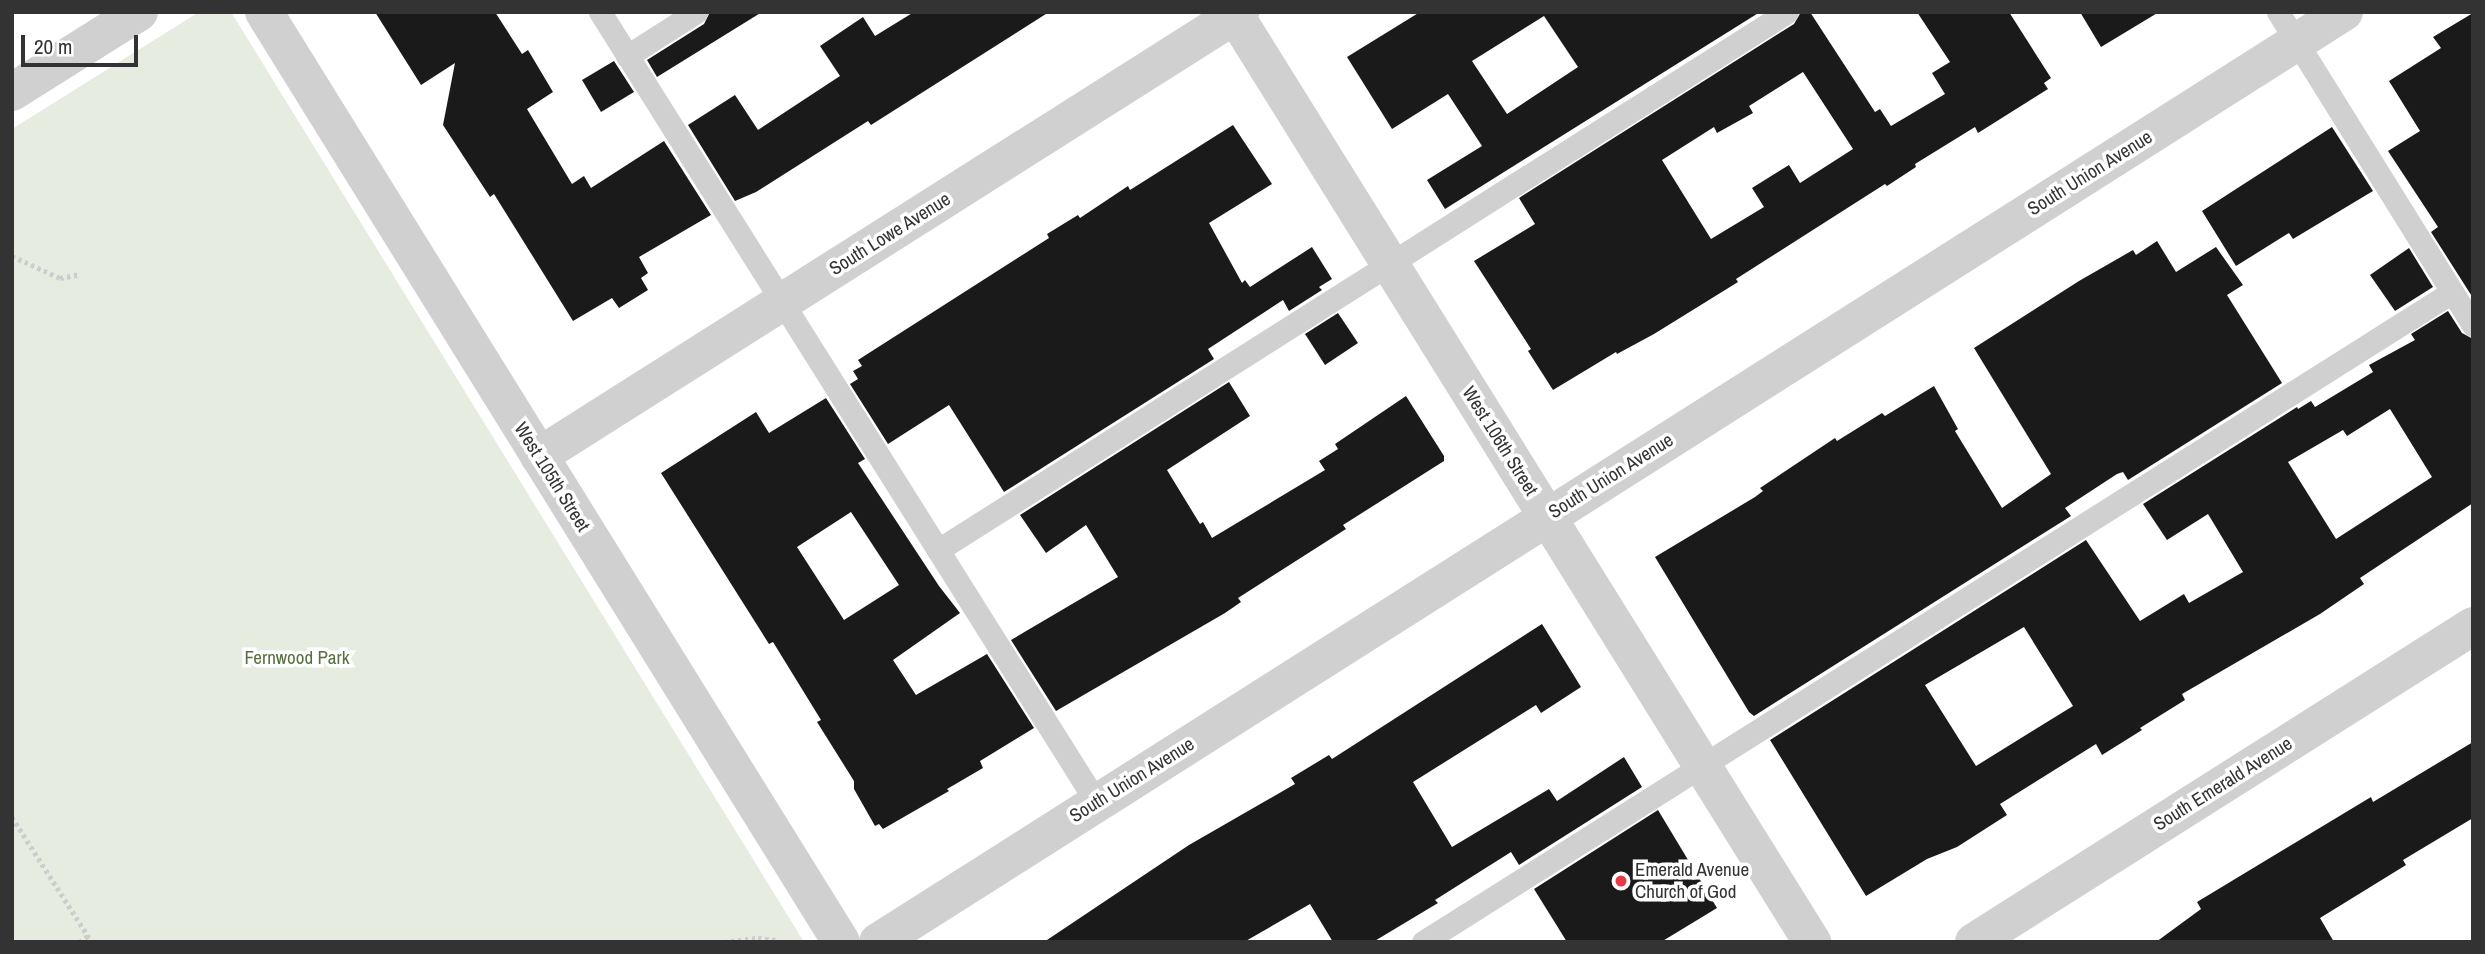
<!DOCTYPE html>
<style>
body{margin:0}
#map{position:relative;width:2485px;height:954px;overflow:hidden;background:#fff;font-family:"Archivo Narrow",sans-serif}
div>[style]{position:absolute}
.green>*{inset:0;background:#e6ecdf}
.building>*{inset:0;background:#1a1a1a}
.path>*{height:4.5px;margin-top:-2.25px;transform-origin:0;background:repeating-linear-gradient(90deg,#cdcdcd 0 3.5px,transparent 0 7px)}
.lane>*{height:23px;margin:-11.5px;padding:0 11.5px;transform-origin:11.5px;border-radius:11.5px;background:#d0d0d0}
.street>*{height:38px;margin:-19px;padding:0 19px;transform-origin:19px;border-radius:19px;background:#d0d0d0}
.dots>*{width:19px;height:19px;translate:-50% -50%;box-sizing:border-box;border:4px solid #fff;border-radius:50%}
span{translate:-50% -50%;white-space:nowrap;text-align:center;line-height:1.15;-webkit-text-stroke:7px #fff;paint-order:stroke}
.street-label{font-size:19px;color:#333}
.park-label{font-size:19px;color:#56703f}
.poi-label{font-size:19px;color:#333}
.left{translate:0 -50%;text-align:left}
.frame{position:absolute;inset:0;border:14px solid #333;pointer-events:none}
.scale{position:absolute;left:21px;top:35px;width:117px;height:32px;box-sizing:border-box;border:4px solid #333;border-top:0;padding-left:9px;font-size:21px;line-height:24px;white-space:nowrap;color:#333;-webkit-text-stroke:5px #fff;paint-order:stroke}
</style>
<div id="map">
<div class="green">
<i style="clip-path:polygon(199px 12px,231px 12px,804px 942px,12px 942px,12px 129px)"></i>
</div>
<div class="building">
<i style="clip-path:polygon(375px 12px,495px 12px,522px 54px,528px 50px,553px 92px,527px 109px,572px 184px,584px 176px,591px 188px,664px 141px,711px 215px,639px 257px,648px 273px,641px 278px,648px 290px,619px 308px,612px 298px,573px 321px,494px 194px,490px 197px,443px 125px,455px 63px,421px 85px)"></i>
<i style="clip-path:polygon(710px 12px,762px 12px,657px 77px,647px 60px,704px 24px)"></i>
<i style="clip-path:polygon(914px 12px,1049px 12px,871px 125px,868px 121px,756px 192px,735px 201px,688px 125px,735px 95px,758px 130px,840px 76px,820px 46px,863px 17px,875px 36px)"></i>
<i style="clip-path:polygon(evenodd,1420px 12px,1760px 12px,1445px 209px,1427px 180px,1482px 146px,1448px 94px,1392px 129px,1347px 57px,1420px 12px,1544px 16px,1578px 67px,1507px 114px,1472px 61px,1544px 16px)"></i>
<i style="clip-path:polygon(evenodd,1801px 12px,1810px 12px,1875px 112px,1880px 109px,1891px 126px,1945px 94px,1932px 73px,1950px 62px,1917px 12px,2009px 12px,2051px 78px,2044px 83px,2048px 89px,1978px 133px,1975px 127px,1915px 164px,1916px 167px,1887px 186px,1885px 184px,1736px 279px,1738px 282px,1654px 334px,1617px 354px,1616px 352px,1553px 390px,1528px 351px,1531px 349px,1474px 261px,1535px 224px,1519px 198px,1794px 24px,1801px 12px,1803px 72px,1853px 149px,1800px 183px,1789px 165px,1752px 188px,1764px 207px,1711px 239px,1662px 160px,1714px 127px,1717px 133px,1753px 113px,1749px 106px,1803px 72px)"></i>
<i style="clip-path:polygon(2080px 12px,2159px 12px,2101px 47px)"></i>
<i style="clip-path:polygon(2473px 13px,2473px 298px,2431px 232px,2438px 227px,2388px 151px,2420px 131px,2389px 81px,2441px 48px,2433px 37px)"></i>
<i style="clip-path:polygon(614px 61px,634px 92px,601px 112px,582px 80px)"></i>
<i style="clip-path:polygon(1233px 125px,1272px 184px,1209px 223px,1242px 283px,1245px 280px,1250px 287px,1312px 247px,1332px 279px,1319px 287px,1322px 290px,1289px 311px,1283px 300px,1208px 349px,1214px 359px,1004px 492px,949px 405px,888px 444px,850px 384px,858px 379px,853px 371px,862px 366px,858px 360px,1049px 238px,1047px 234px,1078px 215px,1080px 218px,1128px 186px,1130px 190px)"></i>
<i style="clip-path:polygon(2332px 127px,2373px 191px,2293px 239px,2289px 233px,2236px 266px,2202px 211px)"></i>
<i style="clip-path:polygon(2157px 241px,2176px 272px,2216px 247px,2243px 285px,2227px 295px,2282px 383px,2128px 480px,2123px 472px,2117px 474px,2065px 508px,2071px 516px,1754px 716px,1749px 712px,1655px 557px,1755px 497px,1763px 491px,1760px 488px,1835px 438px,1837px 441px,1882px 413px,1885px 416px,1934px 386px,1958px 429px,1955px 431px,2002px 508px,2051px 474px,1974px 348px,2079px 281px,2133px 250px,2136px 255px)"></i>
<i style="clip-path:polygon(2409px 248px,2433px 287px,2395px 311px,2370px 275px)"></i>
<i style="clip-path:polygon(evenodd,2448px 311px,2462px 333px,2473px 339px,2473px 503px,2360px 578px,2364px 584px,2320px 614px,2182px 694px,2185px 700px,2140px 728px,2142px 730px,2102px 755px,2096px 744px,2000px 804px,2007px 815px,1957px 847px,1927px 859px,1866px 896px,1770px 740px,2086px 540px,2140px 621px,2184px 594px,2189px 603px,2243px 572px,2208px 514px,2167px 540px,2143px 504px,2297px 407px,2298px 409px,2311px 401px,2315px 407px,2373px 372px,2369px 365px,2415px 340px,2411px 334px,2448px 311px,2390px 409px,2432px 477px,2336px 539px,2288px 462px,2343px 430px,2347px 436px,2390px 409px,2448px 311px,2024px 627px,2073px 706px,1976px 766px,1925px 685px,2024px 627px)"></i>
<i style="clip-path:polygon(1338px 313px,1358px 343px,1325px 365px,1305px 334px)"></i>
<i style="clip-path:polygon(1229px 382px,1250px 416px,1167px 470px,1200px 524px,1203px 522px,1212px 538px,1325px 470px,1319px 461px,1338px 449px,1335px 444px,1406px 396px,1444px 456px,1444px 461px,1343px 525px,1346px 529px,1238px 598px,1241px 602px,1225px 613px,1056px 711px,1011px 640px,1118px 577px,1086px 525px,1046px 553px,1020px 515px)"></i>
<i style="clip-path:polygon(evenodd,826px 398px,865px 459px,858px 463px,939px 586px,960px 613px,893px 660px,916px 695px,987px 654px,1034px 728px,980px 761px,983px 768px,947px 789px,949px 791px,883px 829px,879px 824px,875px 826px,854px 789px,854px 781px,817px 722px,821px 720px,773px 642px,769px 644px,661px 473px,756px 412px,769px 433px,826px 398px,851px 512px,899px 585px,844px 620px,797px 547px,851px 512px)"></i>
<i style="clip-path:polygon(1542px 624px,1581px 687px,1541px 713px,1536px 705px,1413px 782px,1452px 847px,1549px 789px,1557px 801px,1624px 757px,1642px 787px,1519px 865px,1511px 852px,1435px 900px,1438px 903px,1373px 942px,1333px 942px,1310px 904px,1244px 942px,1044px 942px,1189px 845px,1295px 784px,1291px 778px,1329px 755px,1332px 759px)"></i>
<i style="clip-path:polygon(2473px 742px,2473px 818px,2403px 860px,2406px 865px,2320px 918px,2334px 942px,2156px 942px,2201px 909px,2197px 902px,2371px 797px,2373px 802px)"></i>
<i style="clip-path:polygon(1658px 810px,1717px 908px,1661px 942px,1567px 942px,1534px 889px)"></i>
</div>
<div class="path">
<i style="left:12px;top:256px;width:53px;rotate:24.6deg"></i>
<i style="left:60px;top:278px;width:20px;rotate:-11deg"></i>
<i style="left:12px;top:817px;width:148px;rotate:57.4deg"></i>
<i style="left:79px;top:942px;width:11px;rotate:-34deg"></i>
<i style="left:724px;top:942px;width:34px;rotate:-7deg"></i>
<i style="left:758px;top:938px;width:19px;rotate:6deg"></i>
</div>
<div class="lane">
<i style="left:600px;top:12px;width:934px;rotate:57.86deg"></i>
<i style="left:2278px;top:12px;width:369px;rotate:58.1deg"></i>
<i style="left:627px;top:56px;width:82px;rotate:-32.5deg"></i>
<i style="left:938px;top:550px;width:1005px;rotate:-32.36deg"></i>
<i style="left:1423px;top:942px;width:1217px;rotate:-32.28deg"></i>
</div>
<div class="street">
<i style="left:264px;top:12px;width:1094px;rotate:58.18deg"></i>
<i style="left:1233px;top:12px;width:1096px;rotate:58.09deg"></i>
<i style="left:12px;top:92px;width:150px;rotate:-32.2deg"></i>
<i style="left:539px;top:456px;width:830px;rotate:-32.35deg"></i>
<i style="left:878px;top:942px;width:1736px;rotate:-32.39deg"></i>
<i style="left:1974px;top:942px;width:591px;rotate:-32.34deg"></i>
</div>
<div class="dots">
<i style="left:1621px;top:881px;background:#e63946"></i>
</div>
<div class="street-label">
<span style="left:2090px;top:173px;rotate:-32deg">South Union Avenue</span>
<span style="left:890px;top:234px;rotate:-32deg">South Lowe Avenue</span>
<span style="left:1500px;top:441px;rotate:58deg">West 106th Street</span>
<span style="left:1611px;top:476px;rotate:-32deg">South Union Avenue</span>
<span style="left:552px;top:477px;rotate:58deg">West 105th Street</span>
<span style="left:1132px;top:780px;rotate:-32deg">South Union Avenue</span>
<span style="left:2223px;top:784px;rotate:-32deg">South Emerald Avenue</span>
</div>
<div class="park-label">
<span style="left:297px;top:658px">Fernwood Park</span>
</div>
<div class="poi-label">
<span class="left" style="left:1635px;top:881px">Emerald Avenue<br>Church of God</span>
</div>
<div class="frame"></div>
<div class="scale">20 m</div>
</div>
